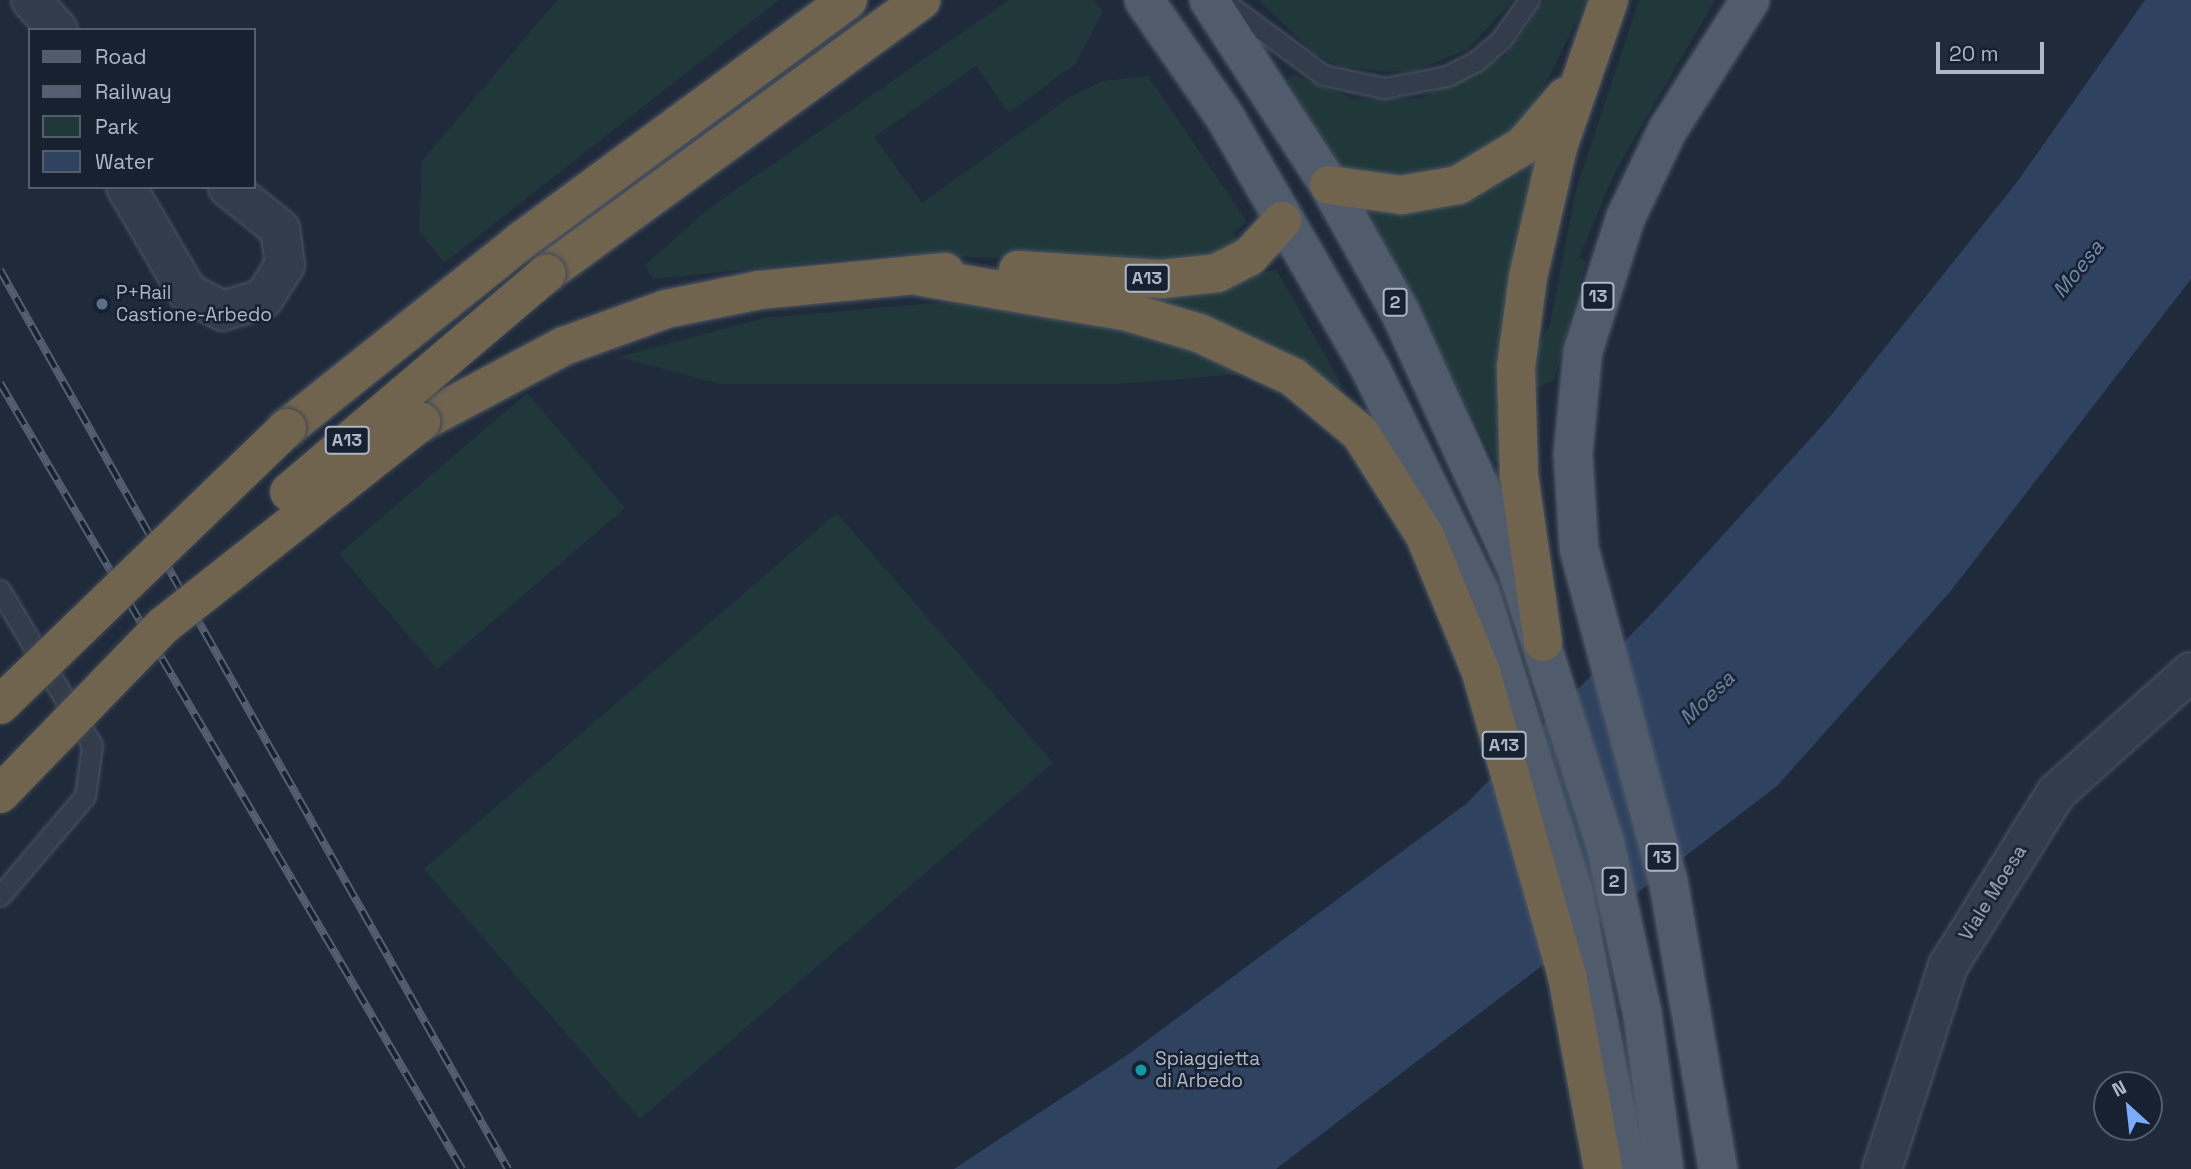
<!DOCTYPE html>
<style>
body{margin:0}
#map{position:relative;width:2191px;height:1169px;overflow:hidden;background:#1f2a3a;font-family:"Space Grotesk",sans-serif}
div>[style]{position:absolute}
.green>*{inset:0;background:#21383b}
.water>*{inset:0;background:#2f4361}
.roads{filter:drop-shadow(0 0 2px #4d5765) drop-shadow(0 0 2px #4d5765)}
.service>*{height:19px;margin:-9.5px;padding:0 9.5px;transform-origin:9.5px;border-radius:9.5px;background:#333c4a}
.minor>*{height:38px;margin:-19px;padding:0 19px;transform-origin:19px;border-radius:19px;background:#333c4a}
.primary>*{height:38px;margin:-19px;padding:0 19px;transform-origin:19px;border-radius:19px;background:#505b6b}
.motorway>*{height:38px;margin:-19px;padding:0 19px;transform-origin:19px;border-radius:19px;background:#71644f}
.rail>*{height:8px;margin-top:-4px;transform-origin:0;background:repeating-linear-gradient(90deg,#18212f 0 16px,#546072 0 32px);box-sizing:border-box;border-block:2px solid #546072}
.bridges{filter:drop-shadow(0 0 2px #3d4755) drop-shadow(0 0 2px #3d4755)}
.motorway-bridge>*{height:38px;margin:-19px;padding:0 19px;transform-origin:19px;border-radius:19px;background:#71644f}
.dots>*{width:19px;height:19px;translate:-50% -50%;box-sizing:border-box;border:4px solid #18212f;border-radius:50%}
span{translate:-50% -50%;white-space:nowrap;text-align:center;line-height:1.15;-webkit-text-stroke:5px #18212f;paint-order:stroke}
.shield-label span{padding:2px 5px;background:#18212f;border:2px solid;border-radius:5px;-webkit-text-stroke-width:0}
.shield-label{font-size:18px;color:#adb7c7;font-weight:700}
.poi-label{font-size:19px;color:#adb7c7}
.left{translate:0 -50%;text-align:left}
.street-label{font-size:19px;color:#adb7c7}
.water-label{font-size:21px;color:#728db2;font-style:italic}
.legend{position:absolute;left:28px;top:28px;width:228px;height:161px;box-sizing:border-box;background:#18212f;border:2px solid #545d6c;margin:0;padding:9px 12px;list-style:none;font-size:21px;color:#adb7c7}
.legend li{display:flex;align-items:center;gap:14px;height:35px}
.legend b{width:35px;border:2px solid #545d6c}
.north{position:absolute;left:2093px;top:1071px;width:70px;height:70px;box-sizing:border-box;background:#18212f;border:2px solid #545d6c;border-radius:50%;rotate:333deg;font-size:19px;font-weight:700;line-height:28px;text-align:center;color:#adb7c7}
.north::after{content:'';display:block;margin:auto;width:24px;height:32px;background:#7aacff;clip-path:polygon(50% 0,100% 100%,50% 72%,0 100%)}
.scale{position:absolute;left:1936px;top:42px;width:108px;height:32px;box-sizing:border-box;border:4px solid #adb7c7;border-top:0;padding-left:9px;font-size:21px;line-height:24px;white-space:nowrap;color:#adb7c7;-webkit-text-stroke:5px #18212f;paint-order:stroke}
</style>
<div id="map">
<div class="green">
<i style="clip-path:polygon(557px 0,779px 0,444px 263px,419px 230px,422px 161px)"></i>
<i style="clip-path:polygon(1009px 0,1094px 0,1103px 12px,1075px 64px,1009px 113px,976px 66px,874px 137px,922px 203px,1073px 95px,1103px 81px,1148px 76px,1247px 222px,1233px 233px,1240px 244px,1177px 265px,896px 254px,653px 279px,645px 265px,711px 207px)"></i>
<i style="clip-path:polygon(1258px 0,1513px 0,1467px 50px,1413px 71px,1388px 72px,1340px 66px,1314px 53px)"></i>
<i style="clip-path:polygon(1545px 0,1587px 0,1536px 102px,1515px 128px,1461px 163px,1404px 176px,1343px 169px,1287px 80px,1292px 74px,1354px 99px,1421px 98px,1505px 57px)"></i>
<i style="clip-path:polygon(1639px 0,1715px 0,1615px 172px,1579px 257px,1586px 261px,1554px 380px,1535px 389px,1535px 352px,1550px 324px,1576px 190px)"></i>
<i style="clip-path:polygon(1537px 158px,1503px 309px,1497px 405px,1503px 460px,1495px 462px,1369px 211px,1446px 207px,1509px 180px)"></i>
<i style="clip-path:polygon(1276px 269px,1343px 387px,1339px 391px,1253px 336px,1154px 301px,1156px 294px,1201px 294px)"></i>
<i style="clip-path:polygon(934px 303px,998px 304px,1124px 328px,1246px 366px,1241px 374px,1119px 384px,720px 384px,619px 357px,764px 318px)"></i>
<i style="clip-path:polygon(527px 393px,625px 508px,437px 669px,339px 554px)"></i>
<i style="clip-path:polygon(837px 513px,1053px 763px,640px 1119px,424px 869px)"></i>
</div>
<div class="water">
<i style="clip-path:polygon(2145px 0,2191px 0,2191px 279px,1950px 592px,1777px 786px,1276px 1169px,954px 1169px,1130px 1053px,1466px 804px,1656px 609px,1828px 419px,2017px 182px)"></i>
</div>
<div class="roads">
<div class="service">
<i style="left:1223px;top:1px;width:124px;rotate:36.5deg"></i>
<i style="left:1323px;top:75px;width:62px;rotate:12deg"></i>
<i style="left:1384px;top:88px;width:64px;rotate:-10.8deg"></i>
<i style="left:1447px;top:76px;width:33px;rotate:-27deg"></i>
<i style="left:1476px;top:61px;width:33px;rotate:-40deg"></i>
<i style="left:1501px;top:40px;width:49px;rotate:-55deg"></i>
<i style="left:0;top:590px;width:180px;rotate:59.3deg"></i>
<i style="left:92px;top:745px;width:51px;rotate:97.8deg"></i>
<i style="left:85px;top:796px;width:131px;rotate:130.4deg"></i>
</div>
<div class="minor">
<i style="left:31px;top:0;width:40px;rotate:48deg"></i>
<i style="left:126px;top:187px;width:123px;rotate:59.7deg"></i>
<i style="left:188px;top:293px;width:39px;rotate:27deg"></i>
<i style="left:223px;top:311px;width:43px;rotate:-17.6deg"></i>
<i style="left:264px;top:298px;width:39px;rotate:-58deg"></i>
<i style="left:285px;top:265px;width:36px;rotate:-98deg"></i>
<i style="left:280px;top:229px;width:67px;rotate:-141.1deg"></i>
<i style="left:1882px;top:1169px;width:213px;rotate:-72deg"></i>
<i style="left:1948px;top:966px;width:204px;rotate:-58deg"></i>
<i style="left:2056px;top:793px;width:181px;rotate:-41.9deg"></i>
</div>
<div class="primary">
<i style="left:1144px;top:0;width:142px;rotate:55.3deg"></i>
<i style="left:1225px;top:117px;width:294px;rotate:60deg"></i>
<i style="left:1372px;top:372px;width:245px;rotate:63.9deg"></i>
<i style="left:1480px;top:592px;width:316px;rotate:72.7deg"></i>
<i style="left:1574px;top:894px;width:280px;rotate:79.1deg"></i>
<i style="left:1209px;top:0;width:221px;rotate:57deg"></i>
<i style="left:1329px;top:185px;width:145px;rotate:60.8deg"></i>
<i style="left:1400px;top:312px;width:279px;rotate:65.5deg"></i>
<i style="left:1516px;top:566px;width:291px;rotate:72.2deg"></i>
<i style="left:1605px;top:843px;width:173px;rotate:77.7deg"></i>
<i style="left:1642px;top:1012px;width:159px;rotate:82deg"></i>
<i style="left:1718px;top:1169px;width:292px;rotate:-99.8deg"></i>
<i style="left:1668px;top:881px;width:344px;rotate:-105deg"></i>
<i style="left:1579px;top:549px;width:95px;rotate:-93.6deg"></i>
<i style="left:1573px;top:454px;width:103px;rotate:-84.5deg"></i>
<i style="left:1583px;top:351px;width:139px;rotate:-72.3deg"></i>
<i style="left:1625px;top:219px;width:98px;rotate:-64.5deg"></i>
<i style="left:1667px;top:131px;width:155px;rotate:-57.6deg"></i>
</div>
<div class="motorway">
<i style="left:1329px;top:185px;width:73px;rotate:7.9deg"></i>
<i style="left:1401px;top:195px;width:58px;rotate:-10deg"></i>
<i style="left:1458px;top:185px;width:76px;rotate:-31deg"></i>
<i style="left:1523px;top:146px;width:65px;rotate:-49.4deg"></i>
<i style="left:1018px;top:270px;width:145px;rotate:3.6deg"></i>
<i style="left:1163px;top:279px;width:54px;rotate:-6.3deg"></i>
<i style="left:1217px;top:273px;width:36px;rotate:-27deg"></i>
<i style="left:1249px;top:257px;width:49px;rotate:-47.5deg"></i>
<i style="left:547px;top:273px;width:463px;rotate:-36.1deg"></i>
<i style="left:922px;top:277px;width:209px;rotate:9.6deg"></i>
<i style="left:1128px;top:312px;width:74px;rotate:16.5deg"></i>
<i style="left:1199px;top:333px;width:104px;rotate:25.1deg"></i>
<i style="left:1293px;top:377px;width:87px;rotate:39.9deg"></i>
<i style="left:1360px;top:433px;width:122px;rotate:57.7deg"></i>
<i style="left:1425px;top:536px;width:147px;rotate:67.6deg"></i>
<i style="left:1481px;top:672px;width:316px;rotate:74.2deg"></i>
<i style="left:1567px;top:976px;width:196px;rotate:79.4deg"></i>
<i style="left:421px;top:422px;width:162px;rotate:-28deg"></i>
<i style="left:564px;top:346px;width:109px;rotate:-19.9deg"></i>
<i style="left:666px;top:309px;width:95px;rotate:-11.5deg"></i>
<i style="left:759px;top:290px;width:187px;rotate:-5.5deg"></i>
<i style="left:287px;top:428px;width:300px;rotate:-38.6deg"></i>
<i style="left:521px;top:241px;width:406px;rotate:-36.4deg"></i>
<i style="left:1543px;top:642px;width:168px;rotate:-98.2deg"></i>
<i style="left:1519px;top:476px;width:109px;rotate:-91.6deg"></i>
<i style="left:1516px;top:367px;width:91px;rotate:-82.4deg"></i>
<i style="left:1528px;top:277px;width:133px;rotate:-77deg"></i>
<i style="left:1558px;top:147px;width:156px;rotate:-70.9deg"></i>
</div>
</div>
<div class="rail">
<i style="left:0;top:270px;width:1033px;rotate:60.53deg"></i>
<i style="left:0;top:383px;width:912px;rotate:59.55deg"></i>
</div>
<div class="bridges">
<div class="motorway-bridge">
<i style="left:289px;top:492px;width:338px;rotate:-40.3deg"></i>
<i style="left:0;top:705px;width:399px;rotate:-44deg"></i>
<i style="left:0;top:794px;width:235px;rotate:-45.9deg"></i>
<i style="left:164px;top:625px;width:328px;rotate:-38.3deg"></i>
</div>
</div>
<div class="dots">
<i style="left:102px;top:304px;background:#5c6f8a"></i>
<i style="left:1141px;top:1070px;background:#0f9aa8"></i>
</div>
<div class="shield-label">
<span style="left:1147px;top:278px">A13</span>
<span style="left:1598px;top:296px">13</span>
<span style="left:1395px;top:302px">2</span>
<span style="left:347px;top:440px">A13</span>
<span style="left:1504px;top:745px">A13</span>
<span style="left:1662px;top:857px">13</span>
<span style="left:1614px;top:881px">2</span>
</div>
<div class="poi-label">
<span class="left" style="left:116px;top:304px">P+Rail<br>Castione-Arbedo</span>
<span class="left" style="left:1155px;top:1070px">Spiaggietta<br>di Arbedo</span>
</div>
<div class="street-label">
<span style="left:1993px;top:893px;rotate:-58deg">Viale Moesa</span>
</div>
<div class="water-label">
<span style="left:2078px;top:269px;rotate:-51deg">Moesa</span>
<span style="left:1707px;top:698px;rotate:-44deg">Moesa</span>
</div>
<ul class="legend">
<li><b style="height:9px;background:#505b6b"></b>Road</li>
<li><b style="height:9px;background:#546072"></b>Railway</li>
<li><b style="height:19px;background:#21383b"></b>Park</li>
<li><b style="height:19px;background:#2f4361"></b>Water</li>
</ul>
<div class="north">N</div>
<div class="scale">20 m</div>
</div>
